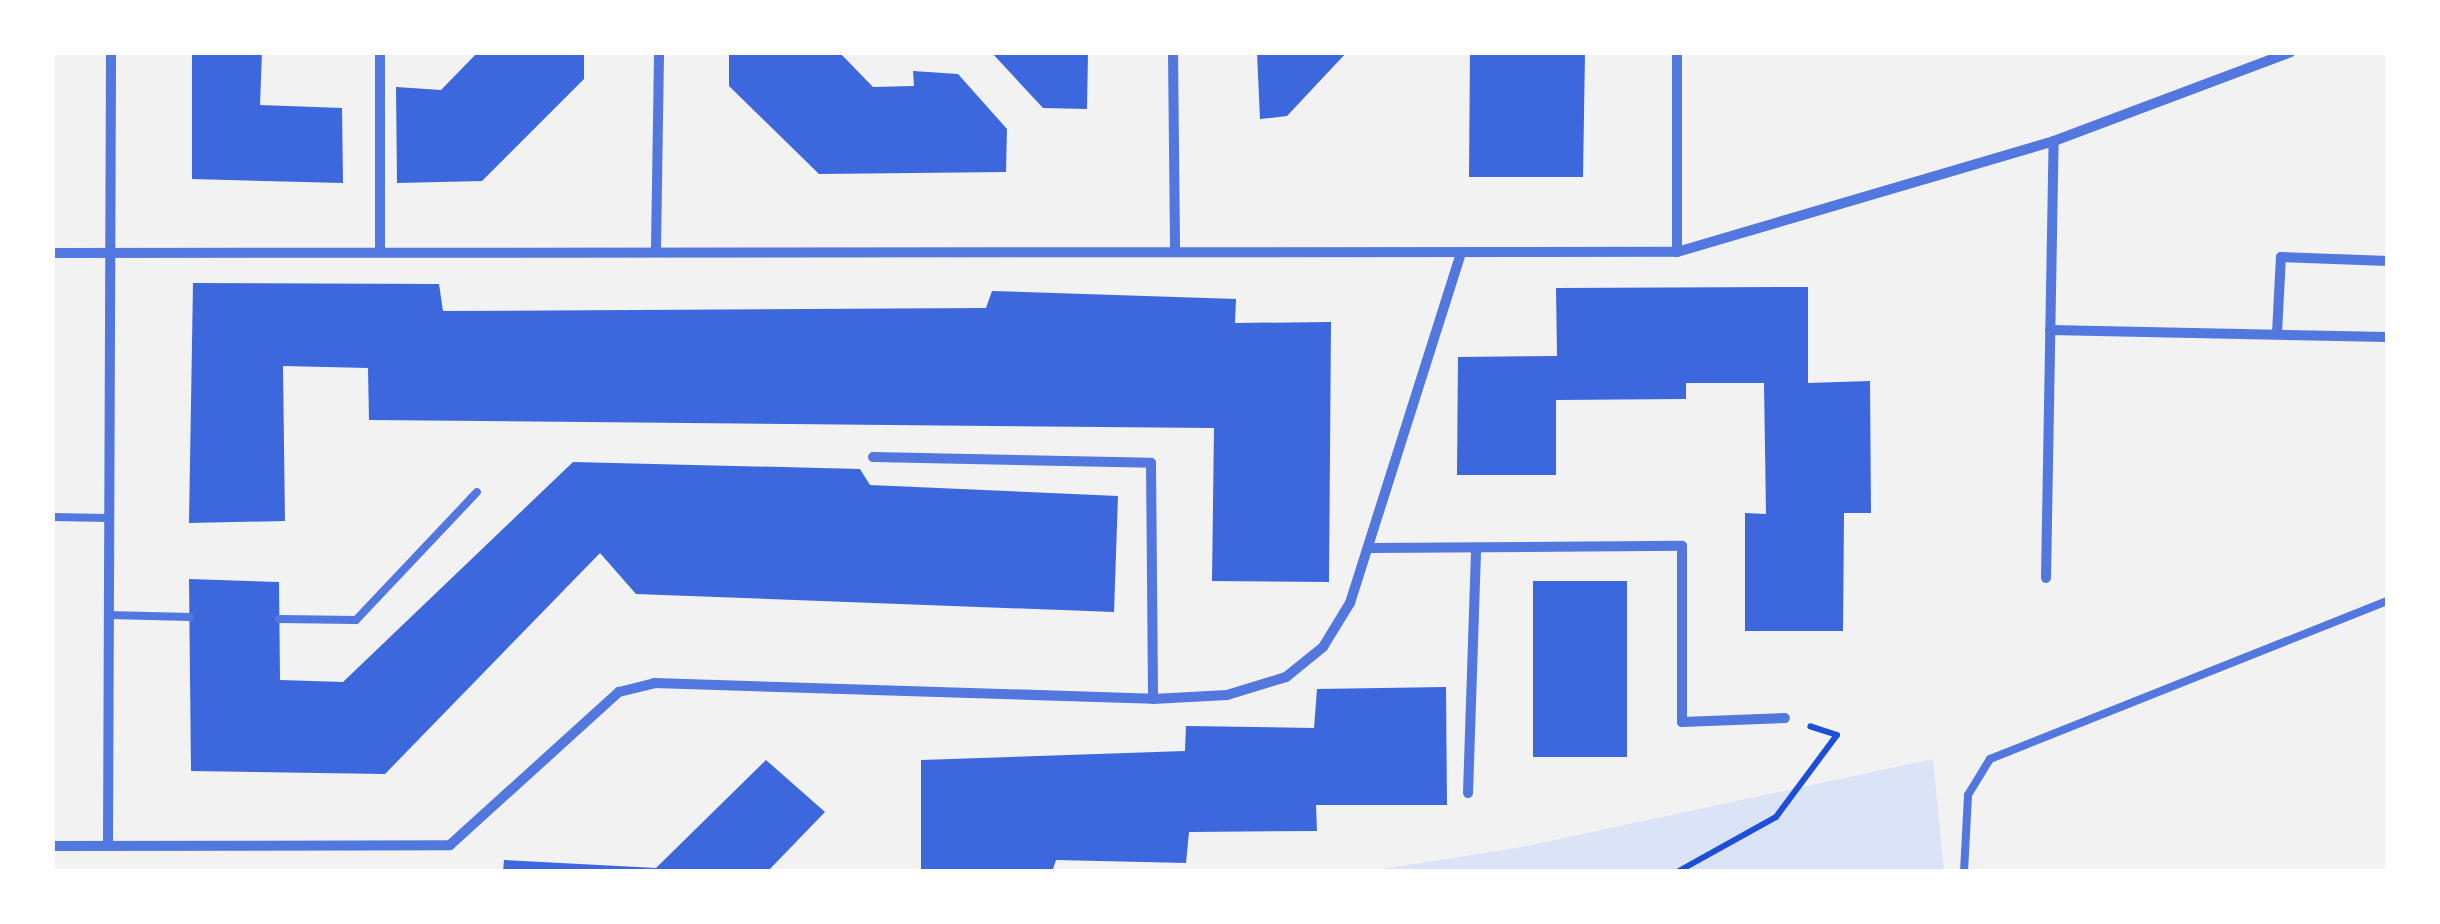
<!DOCTYPE html>
<style>
body{margin:0}
#map{position:relative;width:2440px;height:924px;overflow:hidden;background:#f2f2f2;font-family:Cabin,sans-serif}
div>[style]{position:absolute}
.green>*{inset:0;background:#dbe4f7}
.building>*{inset:0;background:#3d67dc}
.path>*{height:6px;margin:-3px;padding:0 3px;transform-origin:3px;border-radius:3px;background:#1d4ed8}
.service>*{height:8px;margin:-4px;padding:0 4px;transform-origin:4px;border-radius:4px;background:#5277de}
.minor>*{height:10px;margin:-5px;padding:0 5px;transform-origin:5px;border-radius:5px;background:#5277de}
span{translate:-50% -50%;white-space:nowrap;text-align:center;line-height:1.15;-webkit-text-stroke:8px #fff;paint-order:stroke}
.frame{position:absolute;inset:0;border:55px solid #fff;pointer-events:none}
</style>
<div id="map">
<div class="green">
<i style="clip-path:polygon(1933px 759px,1944px 871px,1364px 872px,1522px 847px)"></i>
</div>
<div class="building">
<i style="clip-path:polygon(192px 52px,262px 52px,260px 105px,342px 108px,343px 183px,192px 179px)"></i>
<i style="clip-path:polygon(478px 52px,584px 52px,584px 79px,482px 181px,397px 183px,396px 87px,441px 90px)"></i>
<i style="clip-path:polygon(729px 52px,839px 52px,873px 87px,914px 86px,913px 71px,958px 74px,1007px 129px,1006px 172px,819px 174px,729px 86px)"></i>
<i style="clip-path:polygon(991px 52px,1088px 52px,1087px 109px,1043px 108px)"></i>
<i style="clip-path:polygon(1257px 52px,1347px 52px,1287px 116px,1260px 119px)"></i>
<i style="clip-path:polygon(1470px 52px,1585px 52px,1583px 177px,1469px 177px)"></i>
<i style="clip-path:polygon(193px 283px,439px 284px,443px 311px,986px 308px,992px 291px,1236px 299px,1235px 323px,1331px 322px,1329px 582px,1212px 581px,1214px 428px,369px 420px,368px 368px,283px 366px,285px 521px,189px 523px)"></i>
<i style="clip-path:polygon(1808px 287px,1808px 383px,1870px 381px,1871px 513px,1844px 513px,1843px 631px,1745px 631px,1745px 513px,1766px 514px,1764px 383px,1686px 383px,1686px 399px,1556px 400px,1556px 475px,1457px 475px,1458px 357px,1557px 356px,1556px 288px)"></i>
<i style="clip-path:polygon(573px 462px,860px 469px,870px 485px,1118px 496px,1114px 612px,636px 594px,600px 553px,385px 774px,191px 771px,189px 579px,279px 582px,280px 680px,343px 682px)"></i>
<i style="clip-path:polygon(1533px 581px,1627px 581px,1627px 757px,1533px 757px)"></i>
<i style="clip-path:polygon(1446px 687px,1447px 805px,1316px 805px,1317px 831px,1189px 832px,1186px 863px,1056px 860px,1052px 872px,921px 872px,921px 760px,1185px 751px,1186px 726px,1314px 728px,1317px 689px)"></i>
<i style="clip-path:polygon(766px 760px,825px 812px,767px 872px,503px 872px,504px 860px,656px 868px)"></i>
</div>
<div class="path">
<i style="left:1677px;top:872px;width:113px;rotate:-29.1deg"></i>
<i style="left:1776px;top:817px;width:102px;rotate:-53.4deg"></i>
<i style="left:1837px;top:735px;width:28px;rotate:-162deg"></i>
</div>
<div class="service">
<i style="left:52px;top:517px;width:57px;rotate:1deg"></i>
<i style="left:108px;top:615px;width:82px;rotate:1.4deg"></i>
<i style="left:279px;top:619px;width:77px;rotate:0.7deg"></i>
<i style="left:356px;top:620px;width:176px;rotate:-46.6deg"></i>
<i style="left:1964px;top:872px;width:77px;rotate:-87deg"></i>
<i style="left:1968px;top:795px;width:42px;rotate:-58.6deg"></i>
<i style="left:1990px;top:759px;width:428px;rotate:-21.7deg"></i>
</div>
<div class="minor">
<i style="left:1173px;top:52px;width:200px;rotate:89.4deg"></i>
<i style="left:1677px;top:52px;width:200px;rotate:90deg"></i>
<i style="left:656px;top:247px;width:195px;rotate:-89.1deg"></i>
<i style="left:380px;top:249px;width:197px;rotate:-90deg"></i>
<i style="left:52px;top:253px;width:1625px;rotate:-0.04deg"></i>
<i style="left:1677px;top:252px;width:393px;rotate:-16.4deg"></i>
<i style="left:2054px;top:141px;width:253px;rotate:-20.6deg"></i>
<i style="left:2050px;top:330px;width:338px;rotate:1.2deg"></i>
<i style="left:2277px;top:333px;width:76px;rotate:-87deg"></i>
<i style="left:2281px;top:257px;width:107px;rotate:2.1deg"></i>
<i style="left:873px;top:457px;width:278px;rotate:1.2deg"></i>
<i style="left:1151px;top:463px;width:236px;rotate:89.5deg"></i>
<i style="left:1370px;top:548px;width:312px;rotate:-0.4deg"></i>
<i style="left:1682px;top:546px;width:176px;rotate:90deg"></i>
<i style="left:1682px;top:722px;width:103px;rotate:-2.2deg"></i>
<i style="left:2046px;top:578px;width:437px;rotate:-89deg"></i>
<i style="left:1468px;top:793px;width:245px;rotate:-88.1deg"></i>
<i style="left:108px;top:845px;width:793px;rotate:-89.78deg"></i>
<i style="left:52px;top:846px;width:398px;rotate:-0.1deg"></i>
<i style="left:450px;top:845px;width:228px;rotate:-42.2deg"></i>
<i style="left:619px;top:692px;width:36px;rotate:-14deg"></i>
<i style="left:654px;top:683px;width:499px;rotate:1.8deg"></i>
<i style="left:1153px;top:699px;width:74px;rotate:-3.1deg"></i>
<i style="left:1227px;top:695px;width:62px;rotate:-17deg"></i>
<i style="left:1286px;top:677px;width:48px;rotate:-39deg"></i>
<i style="left:1323px;top:647px;width:52px;rotate:-58.5deg"></i>
<i style="left:1350px;top:603px;width:363px;rotate:-72.4deg"></i>
</div>
<div class="frame"></div>
</div>
